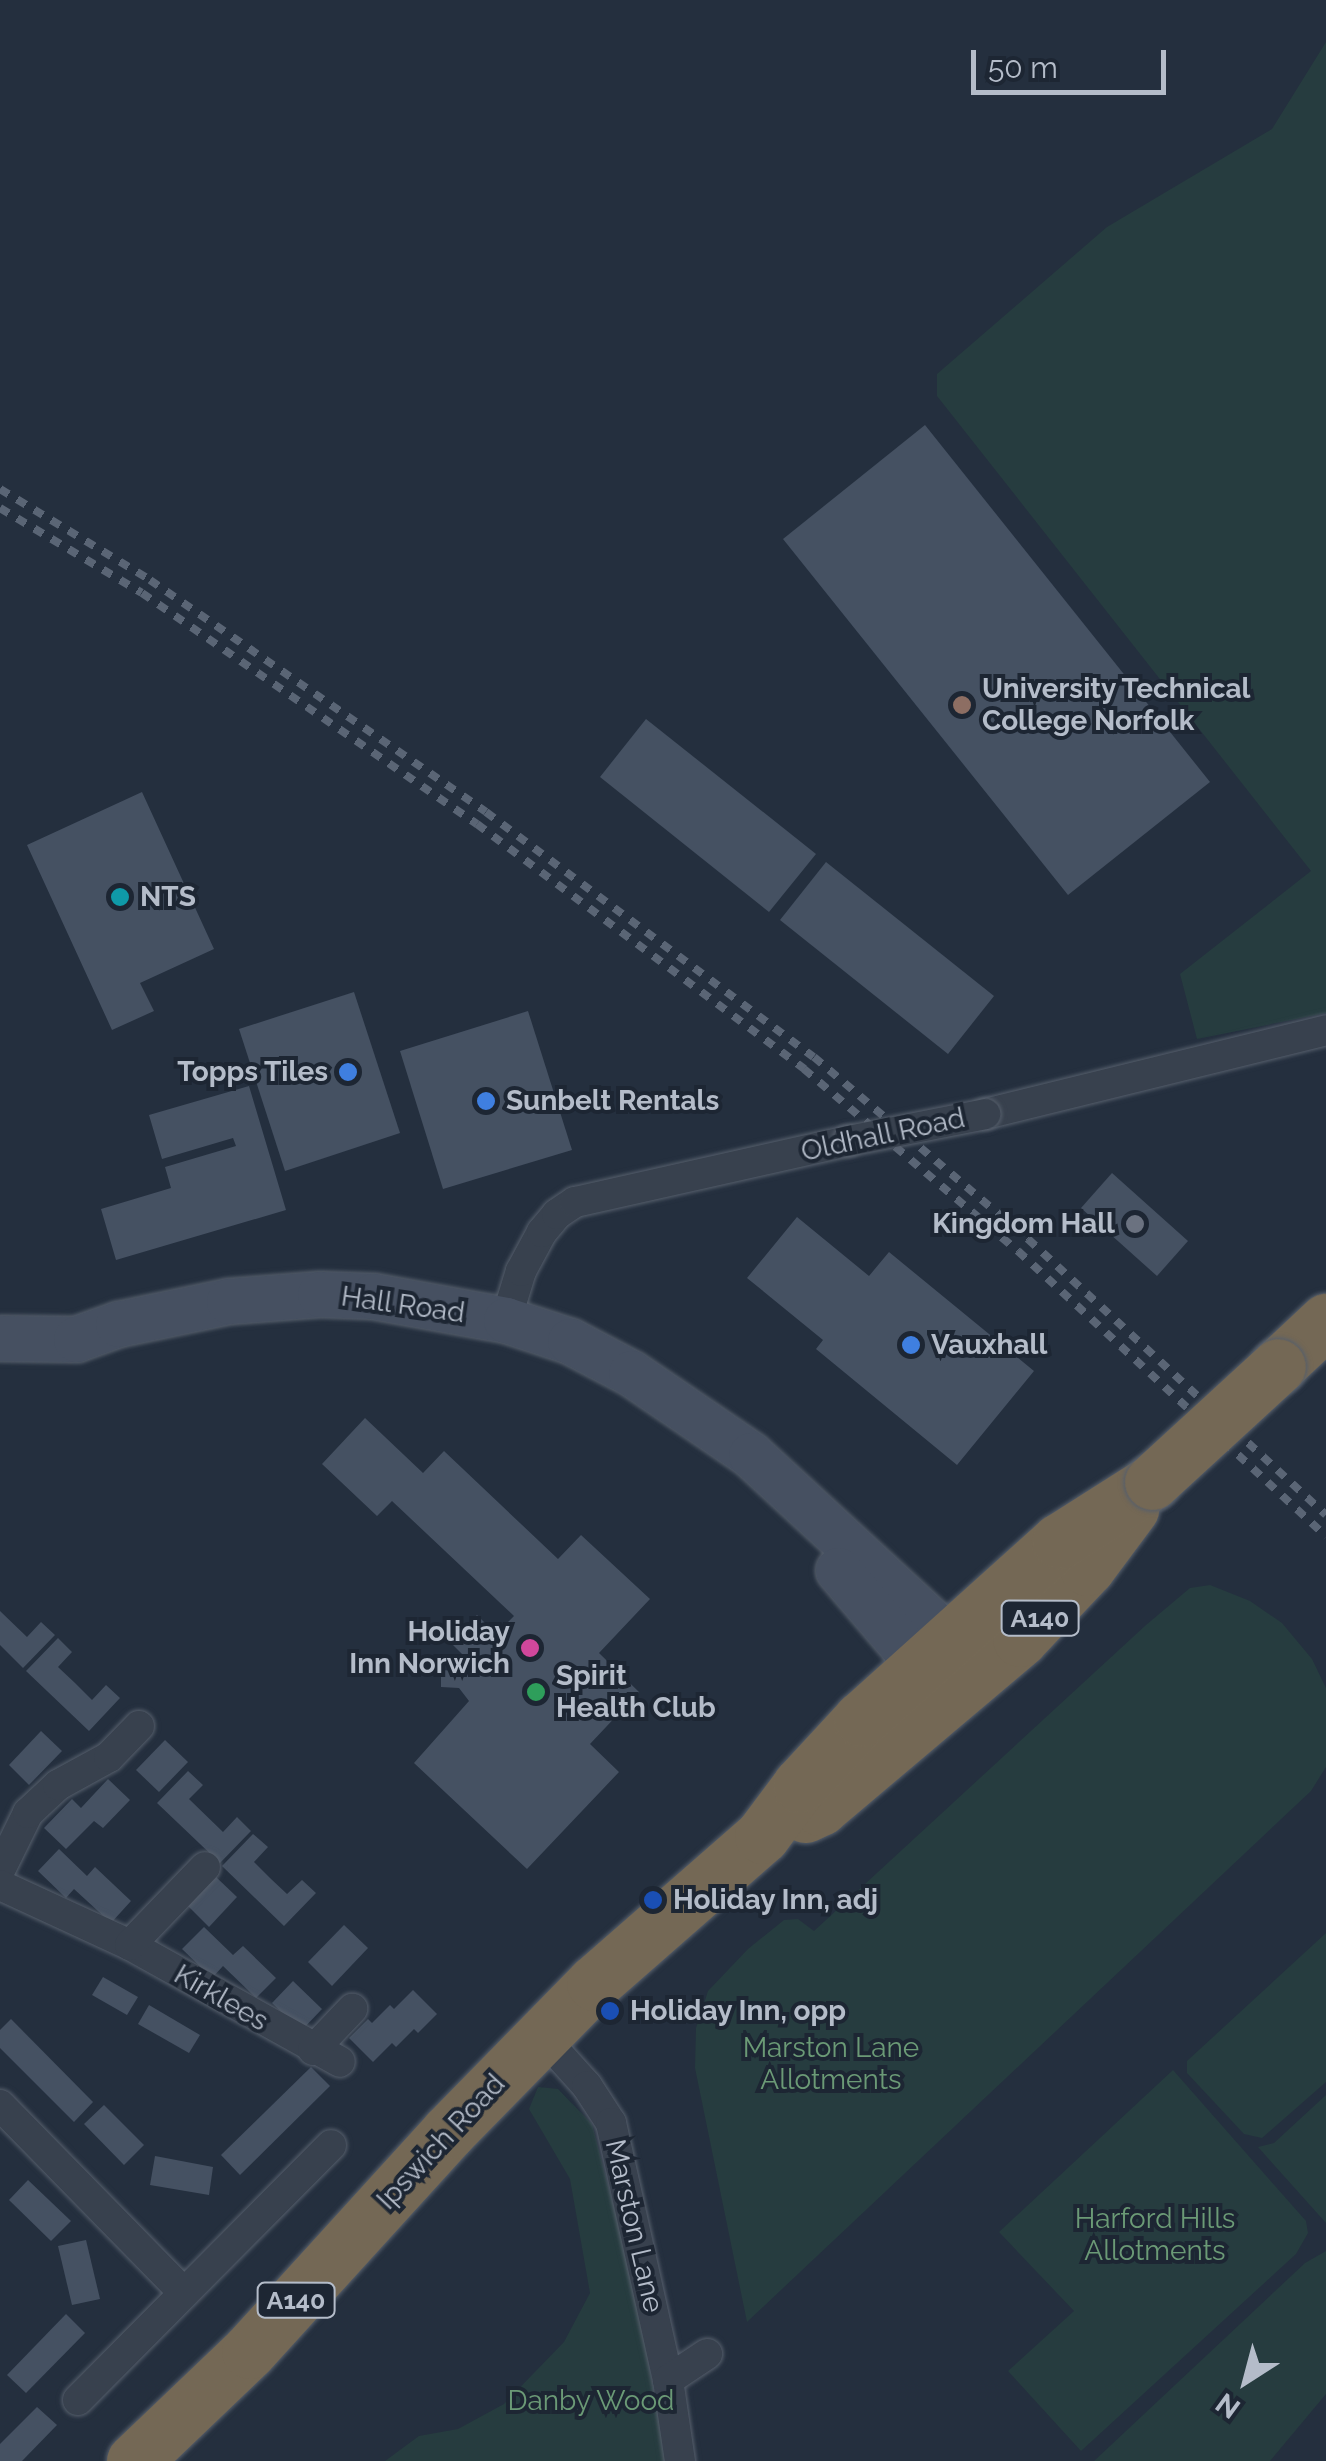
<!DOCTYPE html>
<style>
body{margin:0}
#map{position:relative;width:1326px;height:2461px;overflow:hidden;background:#242f3e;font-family:Raleway,sans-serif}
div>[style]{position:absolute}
.green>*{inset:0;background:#263c3f}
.building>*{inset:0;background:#455162}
.roads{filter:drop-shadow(0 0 2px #565f6c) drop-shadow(0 0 2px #565f6c)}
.street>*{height:30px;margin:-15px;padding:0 15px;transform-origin:15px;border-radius:15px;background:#38414e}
.secondary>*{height:45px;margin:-22.5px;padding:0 22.5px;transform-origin:22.5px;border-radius:22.5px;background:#465061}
.highway>*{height:55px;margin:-27.5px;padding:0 27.5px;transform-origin:27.5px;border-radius:27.5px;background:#746855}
.rail>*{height:8px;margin-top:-4px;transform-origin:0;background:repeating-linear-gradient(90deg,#5a6575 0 10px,transparent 0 20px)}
.bridges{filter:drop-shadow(0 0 2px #565f6c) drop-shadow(0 0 2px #565f6c)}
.street-bridge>*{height:30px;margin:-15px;padding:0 15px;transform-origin:15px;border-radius:15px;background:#38414e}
.highway-bridge>*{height:55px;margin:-27.5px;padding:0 27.5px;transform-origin:27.5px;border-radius:27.5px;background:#746855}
.dots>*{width:28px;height:28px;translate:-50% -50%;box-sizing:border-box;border:5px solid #1d2633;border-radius:50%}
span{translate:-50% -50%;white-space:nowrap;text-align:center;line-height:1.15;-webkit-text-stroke:8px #1d2633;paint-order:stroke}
.shield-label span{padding:2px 8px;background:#1d2633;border:2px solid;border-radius:8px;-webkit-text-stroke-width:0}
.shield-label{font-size:25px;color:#b4bcc9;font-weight:700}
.poi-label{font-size:28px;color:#b4bcc9;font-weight:700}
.left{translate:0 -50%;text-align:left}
.right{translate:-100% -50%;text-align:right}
.street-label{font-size:28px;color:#b4bcc9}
.park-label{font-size:28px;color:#6b9a76}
.north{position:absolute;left:1196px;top:2331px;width:100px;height:100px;-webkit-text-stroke:8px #1d2633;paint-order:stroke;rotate:216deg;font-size:28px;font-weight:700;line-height:40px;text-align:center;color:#b4bcc9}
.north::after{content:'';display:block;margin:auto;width:35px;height:45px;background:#b4bcc9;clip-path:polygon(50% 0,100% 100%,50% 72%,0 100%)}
.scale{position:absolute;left:971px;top:50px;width:195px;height:45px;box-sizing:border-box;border:5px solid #b4bcc9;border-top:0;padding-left:12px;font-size:30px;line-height:35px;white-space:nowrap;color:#b4bcc9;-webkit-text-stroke:8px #1d2633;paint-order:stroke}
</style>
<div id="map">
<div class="green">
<i style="clip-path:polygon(1326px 42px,1326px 1013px,1197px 1039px,1180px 974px,1311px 871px,937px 396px,937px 374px,1107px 227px,1272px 129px)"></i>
<i style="clip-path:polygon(1210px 1585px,1250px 1601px,1282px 1623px,1312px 1659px,1326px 1688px,1326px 1767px,1311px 1791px,747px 2322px,695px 2068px,696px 2028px,708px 1991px,748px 1949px,784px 1920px,798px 1919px,814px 1931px,1146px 1625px,1190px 1588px)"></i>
<i style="clip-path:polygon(1326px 1933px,1326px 2082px,1262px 2138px,1244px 2134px,1187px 2073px,1187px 2061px)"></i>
<i style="clip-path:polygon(1173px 2070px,1306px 2221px,1308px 2233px,1296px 2254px,1081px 2451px,1008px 2371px,1074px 2311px,999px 2232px)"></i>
<i style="clip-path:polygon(538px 2087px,558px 2089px,592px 2124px,636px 2291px,666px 2461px,385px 2461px,419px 2436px,458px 2429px,504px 2404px,564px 2342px,590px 2293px,570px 2179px,529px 2109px)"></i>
<i style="clip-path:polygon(1326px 2095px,1326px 2223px,1258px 2147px,1274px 2143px)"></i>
<i style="clip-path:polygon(1326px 2251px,1326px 2394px,1270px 2461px,1094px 2461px,1305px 2263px)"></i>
</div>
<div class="building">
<i style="clip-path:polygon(925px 425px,1210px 782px,1068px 895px,783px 539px)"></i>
<i style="clip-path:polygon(646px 719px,816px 854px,769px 912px,600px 777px)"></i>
<i style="clip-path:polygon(142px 792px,214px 949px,140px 983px,154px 1011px,112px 1030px,27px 845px)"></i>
<i style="clip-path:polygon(826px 862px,994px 996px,948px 1054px,780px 920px)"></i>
<i style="clip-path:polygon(354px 992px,400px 1133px,285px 1171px,239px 1029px)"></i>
<i style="clip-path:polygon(528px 1011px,572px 1150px,443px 1189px,400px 1051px)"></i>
<i style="clip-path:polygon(249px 1086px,286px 1210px,116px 1260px,101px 1209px,171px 1188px,165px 1167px,236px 1146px,233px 1138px,162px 1159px,149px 1115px)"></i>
<i style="clip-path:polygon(1112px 1173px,1188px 1241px,1157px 1276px,1081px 1208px)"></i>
<i style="clip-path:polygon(797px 1217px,869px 1276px,889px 1252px,1034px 1371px,957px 1465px,816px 1349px,823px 1340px,747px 1278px)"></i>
<i style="clip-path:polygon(365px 1418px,423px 1473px,444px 1451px,558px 1559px,581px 1535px,650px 1599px,599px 1653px,639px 1692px,590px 1744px,619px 1772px,527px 1869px,414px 1763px,469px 1701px,459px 1688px,441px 1687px,441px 1670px,459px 1671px,469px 1661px,450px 1642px,477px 1615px,496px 1634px,514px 1616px,392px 1501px,377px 1516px,322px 1464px)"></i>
<i style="clip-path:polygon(0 1611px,27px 1637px,41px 1622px,55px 1635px,23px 1668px,0 1645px)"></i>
<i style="clip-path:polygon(58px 1638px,72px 1652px,58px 1667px,75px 1683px,92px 1700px,106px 1685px,120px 1698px,89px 1731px,26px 1671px)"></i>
<i style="clip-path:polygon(41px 1731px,62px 1751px,29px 1785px,9px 1765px)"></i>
<i style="clip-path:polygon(165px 1740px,188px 1762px,159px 1792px,136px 1770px)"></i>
<i style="clip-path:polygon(188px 1771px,203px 1785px,189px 1799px,223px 1832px,237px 1817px,251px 1831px,220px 1863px,157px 1803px)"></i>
<i style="clip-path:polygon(108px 1779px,130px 1800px,103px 1828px,94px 1821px,66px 1849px,44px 1828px,72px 1799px,81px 1808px)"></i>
<i style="clip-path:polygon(253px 1834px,268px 1847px,254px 1862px,270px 1878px,287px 1894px,302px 1880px,316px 1893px,284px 1926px,222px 1866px)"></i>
<i style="clip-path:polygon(59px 1849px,87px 1876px,95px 1867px,131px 1901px,111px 1923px,74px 1889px,66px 1898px,38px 1871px)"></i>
<i style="clip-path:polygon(216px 1877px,237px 1897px,209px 1927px,188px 1906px)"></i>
<i style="clip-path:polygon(344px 1925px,368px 1948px,332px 1986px,308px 1962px)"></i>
<i style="clip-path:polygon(204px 1927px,233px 1955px,243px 1946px,276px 1978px,256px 1998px,223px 1966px,212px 1978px,182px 1949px)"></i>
<i style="clip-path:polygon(103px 1977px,138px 1997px,127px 2015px,92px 1995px)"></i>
<i style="clip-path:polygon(293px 1981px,322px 2009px,301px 2031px,272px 2003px)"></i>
<i style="clip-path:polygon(413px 1990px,437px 2014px,418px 2033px,414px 2029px,396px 2047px,392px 2043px,373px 2062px,349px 2038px,368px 2019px,372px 2023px,390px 2005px,394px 2009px)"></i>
<i style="clip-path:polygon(149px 2005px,200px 2035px,189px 2053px,138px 2024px)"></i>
<i style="clip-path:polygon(11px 2019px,93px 2102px,74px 2122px,0 2048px,0 2030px)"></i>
<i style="clip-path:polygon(311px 2067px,330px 2086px,240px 2175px,221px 2155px)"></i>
<i style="clip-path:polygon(104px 2105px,144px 2145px,124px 2165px,84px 2124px)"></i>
<i style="clip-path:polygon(155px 2156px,213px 2167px,209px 2195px,150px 2185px)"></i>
<i style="clip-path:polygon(28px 2180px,71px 2221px,51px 2241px,9px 2200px)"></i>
<i style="clip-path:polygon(86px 2240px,100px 2299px,72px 2305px,58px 2246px)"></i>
<i style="clip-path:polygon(66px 2314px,85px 2333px,26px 2393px,7px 2375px)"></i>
<i style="clip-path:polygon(37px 2407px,57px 2425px,22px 2461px,0 2461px,0 2444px)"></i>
</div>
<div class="roads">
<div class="street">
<i style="left:985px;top:1114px;width:351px;rotate:-13.8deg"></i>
<i style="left:506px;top:1320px;width:51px;rotate:-73deg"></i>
<i style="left:521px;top:1271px;width:44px;rotate:-61.7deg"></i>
<i style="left:542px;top:1232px;width:23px;rotate:-50deg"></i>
<i style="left:557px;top:1214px;width:22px;rotate:-34deg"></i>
<i style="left:575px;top:1202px;width:280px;rotate:-12.6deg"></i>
<i style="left:0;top:1870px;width:64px;rotate:-63.8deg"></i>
<i style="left:28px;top:1813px;width:41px;rotate:-43deg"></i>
<i style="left:58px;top:1785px;width:58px;rotate:-28.8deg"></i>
<i style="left:109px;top:1757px;width:43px;rotate:-45.9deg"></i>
<i style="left:0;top:1885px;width:143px;rotate:24.8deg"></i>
<i style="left:130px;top:1945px;width:240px;rotate:29.1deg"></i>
<i style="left:130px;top:1945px;width:108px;rotate:-46.1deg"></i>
<i style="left:542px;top:2036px;width:67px;rotate:48deg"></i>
<i style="left:587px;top:2086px;width:44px;rotate:57deg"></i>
<i style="left:611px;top:2123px;width:263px;rotate:77.5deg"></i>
<i style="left:668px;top:2380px;width:82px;rotate:81.6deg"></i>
<i style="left:313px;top:2050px;width:57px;rotate:-46.4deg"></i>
<i style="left:0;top:2105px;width:262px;rotate:45.6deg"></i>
<i style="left:668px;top:2380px;width:47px;rotate:-33.7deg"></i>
<i style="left:78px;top:2400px;width:359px;rotate:-45.2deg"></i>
</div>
<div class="secondary">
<i style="left:0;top:1338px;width:76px;rotate:0.8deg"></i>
<i style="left:76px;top:1339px;width:45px;rotate:-19.7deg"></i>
<i style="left:118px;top:1324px;width:113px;rotate:-11.7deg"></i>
<i style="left:229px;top:1301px;width:91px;rotate:-4.4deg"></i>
<i style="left:320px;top:1294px;width:53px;rotate:2.2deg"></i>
<i style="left:373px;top:1296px;width:135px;rotate:10.2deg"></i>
<i style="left:506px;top:1320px;width:67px;rotate:18.2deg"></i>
<i style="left:570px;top:1341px;width:69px;rotate:27.7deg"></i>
<i style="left:631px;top:1373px;width:145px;rotate:34.3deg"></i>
<i style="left:751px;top:1455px;width:268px;rotate:42.7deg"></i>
<i style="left:948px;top:1637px;width:34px;rotate:75deg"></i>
<i style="left:838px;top:1570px;width:123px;rotate:49.6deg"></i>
</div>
<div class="highway">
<i style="left:1278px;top:1366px;width:66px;rotate:-43.2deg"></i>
<i style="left:805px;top:1815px;width:17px;rotate:-25deg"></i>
<i style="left:820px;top:1808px;width:262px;rotate:-40.2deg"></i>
<i style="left:1020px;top:1639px;width:98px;rotate:-46.7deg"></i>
<i style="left:1087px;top:1568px;width:74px;rotate:-53.3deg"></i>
<i style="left:134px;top:2461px;width:159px;rotate:-43.7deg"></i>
<i style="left:249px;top:2351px;width:297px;rotate:-47.7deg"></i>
<i style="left:449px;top:2131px;width:207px;rotate:-45.6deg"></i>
<i style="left:594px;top:1983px;width:223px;rotate:-41.2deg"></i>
<i style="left:762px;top:1836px;width:64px;rotate:-53.3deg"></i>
<i style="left:800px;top:1785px;width:90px;rotate:-47.3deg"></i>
<i style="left:861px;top:1719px;width:266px;rotate:-42deg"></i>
<i style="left:1059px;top:1541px;width:110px;rotate:-32.4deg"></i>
</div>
</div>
<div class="rail">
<i style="left:0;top:489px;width:175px;rotate:31.2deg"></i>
<i style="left:150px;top:580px;width:408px;rotate:34.6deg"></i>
<i style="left:486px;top:812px;width:409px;rotate:36.8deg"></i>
<i style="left:814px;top:1057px;width:281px;rotate:40.4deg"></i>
<i style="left:1028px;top:1239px;width:406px;rotate:42.8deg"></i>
<i style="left:0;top:508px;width:165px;rotate:30.9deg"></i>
<i style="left:142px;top:593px;width:407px;rotate:34.6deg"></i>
<i style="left:477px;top:824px;width:409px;rotate:36.8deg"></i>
<i style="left:804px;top:1069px;width:281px;rotate:40.4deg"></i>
<i style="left:1018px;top:1251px;width:420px;rotate:42.8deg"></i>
</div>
<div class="bridges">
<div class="street-bridge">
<i style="left:848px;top:1141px;width:140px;rotate:-11.1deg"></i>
</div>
<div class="highway-bridge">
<i style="left:1152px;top:1482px;width:171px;rotate:-42.6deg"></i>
</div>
</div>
<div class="dots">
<i style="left:962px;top:705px;background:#8d6e63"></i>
<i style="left:120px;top:897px;background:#0f9aa8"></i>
<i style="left:348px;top:1072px;background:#3f7fe0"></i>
<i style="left:486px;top:1101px;background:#3f7fe0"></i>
<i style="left:1135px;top:1224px;background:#6b7280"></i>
<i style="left:911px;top:1345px;background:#3f7fe0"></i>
<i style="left:530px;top:1648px;background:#d1479c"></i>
<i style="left:536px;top:1692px;background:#2e9e5b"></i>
<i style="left:653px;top:1900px;background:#1a4fb4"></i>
<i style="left:610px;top:2011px;background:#1a4fb4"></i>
</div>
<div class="shield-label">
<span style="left:1040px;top:1618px">A140</span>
<span style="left:296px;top:2300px">A140</span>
</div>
<div class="poi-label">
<span class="left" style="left:982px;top:705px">University Technical<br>College Norfolk</span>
<span class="left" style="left:140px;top:897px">NTS</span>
<span class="right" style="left:328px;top:1072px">Topps Tiles</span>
<span class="left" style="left:506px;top:1101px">Sunbelt Rentals</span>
<span class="right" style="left:1115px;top:1224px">Kingdom Hall</span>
<span class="left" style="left:931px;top:1345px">Vauxhall</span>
<span class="right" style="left:510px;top:1648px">Holiday<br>Inn Norwich</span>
<span class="left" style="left:556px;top:1692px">Spirit<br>Health Club</span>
<span class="left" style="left:673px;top:1900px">Holiday Inn, adj</span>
<span class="left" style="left:630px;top:2011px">Holiday Inn, opp</span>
</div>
<div class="street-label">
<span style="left:883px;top:1135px;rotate:-12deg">Oldhall Road</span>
<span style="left:403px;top:1305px;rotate:8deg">Hall Road</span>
<span style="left:221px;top:1998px;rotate:30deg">Kirklees</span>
<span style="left:441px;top:2142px;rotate:-47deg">Ipswich Road</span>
<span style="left:634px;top:2226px;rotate:77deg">Marston Lane</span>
</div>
<div class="park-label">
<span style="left:831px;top:2064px">Marston Lane<br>Allotments</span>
<span style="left:1155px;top:2235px">Harford Hills<br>Allotments</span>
<span style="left:591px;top:2401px">Danby Wood</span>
</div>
<div class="north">N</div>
<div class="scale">50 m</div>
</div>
